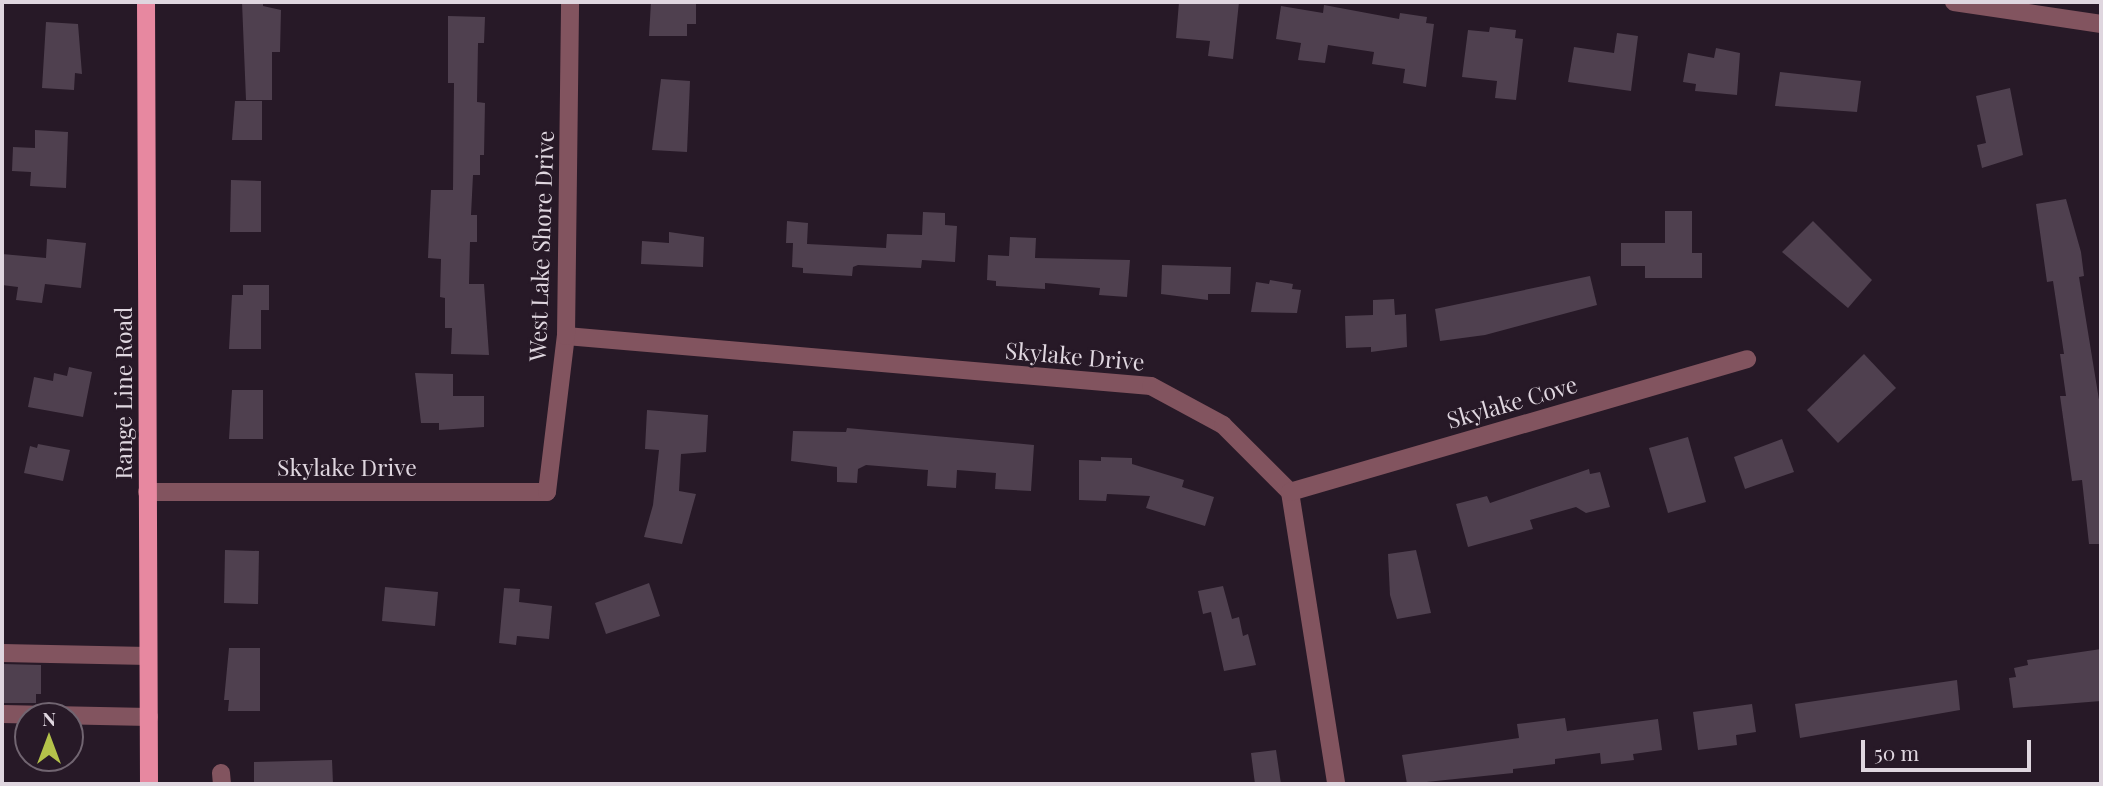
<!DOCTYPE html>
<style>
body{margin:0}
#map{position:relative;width:2103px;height:786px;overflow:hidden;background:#271927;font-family:"Playfair Display",serif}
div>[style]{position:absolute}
.building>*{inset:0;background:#4f404f}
.minor>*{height:18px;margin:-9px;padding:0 9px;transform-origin:9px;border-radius:9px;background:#82545f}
.major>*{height:18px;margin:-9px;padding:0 9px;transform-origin:9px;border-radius:9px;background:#e788a0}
span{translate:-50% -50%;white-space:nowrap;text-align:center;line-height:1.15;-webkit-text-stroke:5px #271927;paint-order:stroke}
.street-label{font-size:23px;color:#dfd6df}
.frame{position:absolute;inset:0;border:4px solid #dfd6df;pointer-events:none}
.north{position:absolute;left:14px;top:702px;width:70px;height:70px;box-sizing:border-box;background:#271927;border:2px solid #716571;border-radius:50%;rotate:0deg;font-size:19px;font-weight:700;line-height:28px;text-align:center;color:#dfd6df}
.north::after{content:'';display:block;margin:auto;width:24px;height:32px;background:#b4c24a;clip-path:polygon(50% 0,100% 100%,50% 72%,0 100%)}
.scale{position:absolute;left:1861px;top:740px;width:170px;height:32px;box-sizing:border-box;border:4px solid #dfd6df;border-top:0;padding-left:9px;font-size:21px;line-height:24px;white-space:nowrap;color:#dfd6df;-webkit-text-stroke:5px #271927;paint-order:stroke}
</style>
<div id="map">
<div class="building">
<i style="clip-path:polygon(242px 2px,263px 2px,263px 6px,281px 10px,280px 52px,272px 52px,272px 100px,246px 100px)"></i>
<i style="clip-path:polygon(651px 2px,696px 2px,696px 24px,687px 24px,687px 36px,649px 36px)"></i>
<i style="clip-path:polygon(1179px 2px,1239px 2px,1233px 59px,1208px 56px,1210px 41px,1176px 38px)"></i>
<i style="clip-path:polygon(1324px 5px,1399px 19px,1400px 13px,1427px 17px,1426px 23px,1434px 24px,1426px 87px,1403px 83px,1405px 69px,1372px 64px,1374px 52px,1328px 45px,1325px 63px,1298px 60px,1301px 43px,1276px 39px,1281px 6px,1323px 13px)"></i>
<i style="clip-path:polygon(448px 16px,485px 17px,484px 43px,478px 43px,477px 102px,485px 103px,484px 155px,480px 155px,480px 175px,473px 175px,471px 215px,477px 215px,477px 242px,470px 242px,469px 284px,484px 284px,489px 355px,451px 354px,452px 328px,445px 328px,445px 298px,440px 297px,441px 259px,428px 258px,431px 190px,453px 190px,454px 83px,448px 83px)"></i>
<i style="clip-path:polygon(46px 22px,78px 24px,82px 74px,75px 73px,74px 90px,42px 88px)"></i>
<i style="clip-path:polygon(1490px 27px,1516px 30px,1515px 38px,1523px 39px,1516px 100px,1495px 98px,1497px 81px,1462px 77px,1468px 30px,1489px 32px)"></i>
<i style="clip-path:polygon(1617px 33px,1638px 36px,1631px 91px,1568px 82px,1574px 47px,1614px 53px)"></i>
<i style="clip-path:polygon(1716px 48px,1740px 53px,1737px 95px,1695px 91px,1696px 84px,1683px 82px,1688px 53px,1714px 58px)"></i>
<i style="clip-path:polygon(1780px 72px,1861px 81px,1857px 112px,1775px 106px)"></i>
<i style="clip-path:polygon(661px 79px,690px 81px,687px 152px,652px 150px)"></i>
<i style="clip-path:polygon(2010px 88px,2023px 155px,1982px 168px,1977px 145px,1986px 143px,1976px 96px)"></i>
<i style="clip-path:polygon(235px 101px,262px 101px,262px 140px,232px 140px)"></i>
<i style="clip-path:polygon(35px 130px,68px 132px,66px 188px,30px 186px,31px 172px,12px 171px,13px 147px,35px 148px)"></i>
<i style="clip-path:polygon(231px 180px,261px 181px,261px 232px,230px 232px)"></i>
<i style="clip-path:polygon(2066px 199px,2081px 252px,2084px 276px,2079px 277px,2101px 412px,2101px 544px,2089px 544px,2082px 480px,2072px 481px,2060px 396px,2066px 396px,2060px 354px,2064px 354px,2053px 281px,2047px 282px,2036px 204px)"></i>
<i style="clip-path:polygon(1665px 211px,1692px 211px,1692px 253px,1702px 253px,1702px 278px,1645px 278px,1645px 266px,1621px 266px,1621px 243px,1665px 243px)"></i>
<i style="clip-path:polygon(923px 212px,945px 213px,945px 225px,957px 226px,955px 262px,922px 260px,921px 268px,858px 265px,853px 267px,852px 276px,803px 273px,803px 268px,792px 267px,793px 243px,786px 243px,787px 221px,808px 223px,807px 244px,886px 248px,887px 234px,922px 235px)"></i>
<i style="clip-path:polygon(1813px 221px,1872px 280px,1848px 308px,1782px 252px)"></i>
<i style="clip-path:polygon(669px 232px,704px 237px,703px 267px,641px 264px,642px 241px,669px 243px)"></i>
<i style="clip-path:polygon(1010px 237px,1036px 238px,1035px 258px,1130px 260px,1127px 297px,1099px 295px,1100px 288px,1045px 283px,1045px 289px,996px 286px,996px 281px,987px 280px,988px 255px,1009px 256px)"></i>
<i style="clip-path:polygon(47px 239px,86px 243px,81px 288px,45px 284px,42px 303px,16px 300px,18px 287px,2px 285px,2px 254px,46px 258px)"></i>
<i style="clip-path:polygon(1162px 265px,1231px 267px,1230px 294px,1208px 294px,1208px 300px,1161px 294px)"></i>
<i style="clip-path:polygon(1590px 276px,1597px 305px,1485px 335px,1440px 341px,1435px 309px)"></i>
<i style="clip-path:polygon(1270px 280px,1293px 284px,1292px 289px,1301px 290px,1297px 313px,1251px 312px,1256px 282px,1269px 284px)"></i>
<i style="clip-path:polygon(243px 285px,269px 285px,269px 310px,261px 310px,261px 349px,229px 349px,232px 295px,243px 295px)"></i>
<i style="clip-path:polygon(1394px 299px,1395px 315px,1406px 314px,1407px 347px,1371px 352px,1371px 347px,1346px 348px,1345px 316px,1373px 315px,1373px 300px)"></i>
<i style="clip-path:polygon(1864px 354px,1896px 388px,1838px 443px,1807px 410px)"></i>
<i style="clip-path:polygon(69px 367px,92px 372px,83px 417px,28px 407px,34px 377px,53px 381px,54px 373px,67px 376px)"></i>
<i style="clip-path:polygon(415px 373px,453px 374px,453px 396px,484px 396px,484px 427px,439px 430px,439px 423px,421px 423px)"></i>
<i style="clip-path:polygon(232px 390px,263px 390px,263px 439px,229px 439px)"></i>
<i style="clip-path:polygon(647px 410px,708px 415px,706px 452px,681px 454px,679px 491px,696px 494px,682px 544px,644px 537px,653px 505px,659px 450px,645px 449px)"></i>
<i style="clip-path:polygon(847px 428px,1034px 445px,1031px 491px,995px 489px,996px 473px,957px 470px,956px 488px,927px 486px,928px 470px,866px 465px,858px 469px,857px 483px,837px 482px,837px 467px,791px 461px,793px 431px,846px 432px)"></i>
<i style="clip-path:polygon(1688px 437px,1706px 502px,1668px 513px,1649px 448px)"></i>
<i style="clip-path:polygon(1782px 439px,1794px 472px,1745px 489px,1734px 457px)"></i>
<i style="clip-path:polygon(38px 444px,70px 450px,63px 481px,24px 473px,30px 446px,37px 448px)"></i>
<i style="clip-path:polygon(1101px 457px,1132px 458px,1132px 464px,1184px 480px,1182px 487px,1214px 497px,1205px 526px,1146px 508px,1150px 496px,1107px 494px,1106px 501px,1079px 500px,1079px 460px,1101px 461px)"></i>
<i style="clip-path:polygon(1589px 469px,1590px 474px,1600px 472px,1610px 507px,1586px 513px,1576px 507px,1530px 520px,1533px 529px,1468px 547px,1456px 504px,1487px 496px,1490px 503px)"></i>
<i style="clip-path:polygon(225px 550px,259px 551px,258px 604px,224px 603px)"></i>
<i style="clip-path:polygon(1416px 550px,1431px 613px,1397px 619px,1390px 595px,1388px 554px)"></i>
<i style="clip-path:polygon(649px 583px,660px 616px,606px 634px,595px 603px)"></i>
<i style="clip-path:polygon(1223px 586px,1232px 619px,1239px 617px,1243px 636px,1248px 634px,1256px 665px,1224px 671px,1211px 612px,1203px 614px,1198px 591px)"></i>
<i style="clip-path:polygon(385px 587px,438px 592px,435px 626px,382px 621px)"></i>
<i style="clip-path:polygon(504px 588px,520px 589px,519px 602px,552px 606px,549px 639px,517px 636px,516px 645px,499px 643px)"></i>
<i style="clip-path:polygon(229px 648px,260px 648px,260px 711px,228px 711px,229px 700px,224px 700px)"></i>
<i style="clip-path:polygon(2101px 649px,2101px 701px,2013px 708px,2009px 678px,2016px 677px,2014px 668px,2028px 665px,2027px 660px)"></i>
<i style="clip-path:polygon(2px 664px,41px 665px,41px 694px,36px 694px,36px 703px,2px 703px)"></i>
<i style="clip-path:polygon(1957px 680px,1960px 710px,1800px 738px,1795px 704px)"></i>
<i style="clip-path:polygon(1752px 704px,1756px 732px,1736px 735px,1737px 745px,1698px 750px,1693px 712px)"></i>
<i style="clip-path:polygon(1565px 718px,1567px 731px,1658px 719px,1662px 750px,1633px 754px,1634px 760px,1601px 764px,1600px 753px,1555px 759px,1555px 764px,1513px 769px,1513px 773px,1407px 784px,1402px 755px,1519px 738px,1517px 724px)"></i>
<i style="clip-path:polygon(1276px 750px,1281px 784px,1255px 784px,1251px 753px)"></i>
<i style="clip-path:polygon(332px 760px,333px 784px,254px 784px,254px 762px)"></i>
</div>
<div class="minor">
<i style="left:1954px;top:2px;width:149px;rotate:8.5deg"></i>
<i style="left:566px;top:336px;width:587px;rotate:4.89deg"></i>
<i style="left:1151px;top:386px;width:82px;rotate:28.4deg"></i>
<i style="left:1223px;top:425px;width:95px;rotate:45deg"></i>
<i style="left:1290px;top:492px;width:296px;rotate:81deg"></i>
<i style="left:147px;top:492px;width:400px"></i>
<i style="left:547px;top:492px;width:157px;rotate:-83.1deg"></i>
<i style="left:566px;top:336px;width:334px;rotate:-89.3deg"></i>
<i style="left:1290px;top:492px;width:476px;rotate:-16.2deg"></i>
<i style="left:2px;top:653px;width:146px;rotate:1.2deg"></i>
<i style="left:2px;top:714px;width:147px;rotate:1.2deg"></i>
<i style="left:221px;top:773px;width:11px;rotate:85deg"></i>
</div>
<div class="major">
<i style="left:146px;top:2px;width:782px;rotate:89.78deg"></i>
</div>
<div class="street-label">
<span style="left:541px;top:246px;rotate:-88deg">West Lake Shore Drive</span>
<span style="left:1075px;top:356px;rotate:5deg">Skylake Drive</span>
<span style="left:123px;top:393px;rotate:-90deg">Range Line Road</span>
<span style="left:1512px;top:402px;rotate:-16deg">Skylake Cove</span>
<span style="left:347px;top:467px">Skylake Drive</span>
</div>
<div class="frame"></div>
<div class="north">N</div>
<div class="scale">50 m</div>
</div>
